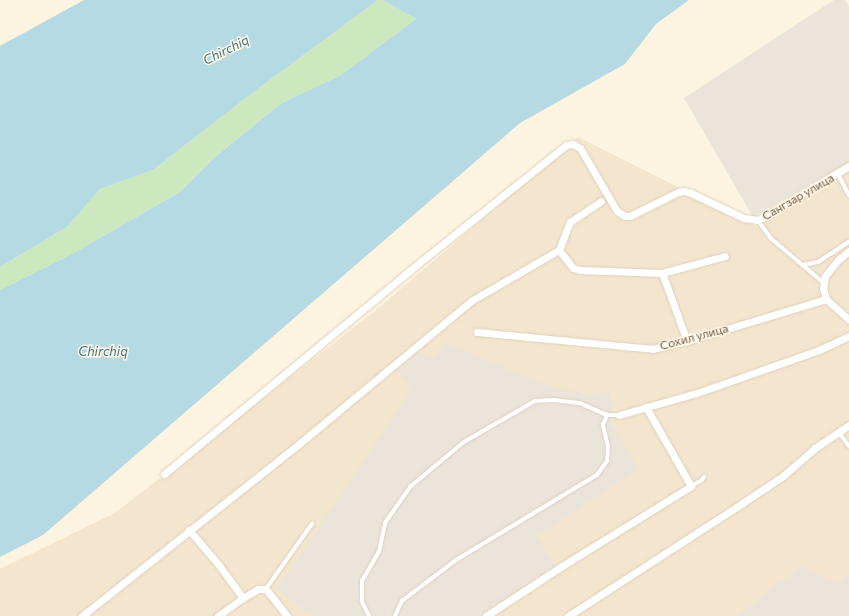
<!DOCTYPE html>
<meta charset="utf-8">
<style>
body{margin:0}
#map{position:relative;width:849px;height:616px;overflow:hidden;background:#fcf3e0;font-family:Commissioner,sans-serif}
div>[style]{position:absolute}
.residential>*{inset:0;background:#f3e5ce}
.industrial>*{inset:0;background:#eae4db}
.green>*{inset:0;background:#cce8bf}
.water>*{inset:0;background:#b5dae4}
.roads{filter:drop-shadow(0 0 1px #dfd0bc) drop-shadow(0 0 1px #dfd0bc)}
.lane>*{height:3.5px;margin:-1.75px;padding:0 1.75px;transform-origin:1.75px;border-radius:1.75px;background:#fff}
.street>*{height:7px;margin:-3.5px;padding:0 3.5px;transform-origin:3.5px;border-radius:3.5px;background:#fff}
span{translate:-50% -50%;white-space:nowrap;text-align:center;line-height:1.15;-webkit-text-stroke:3px #fff7e5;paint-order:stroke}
.street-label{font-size:12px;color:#725a48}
.water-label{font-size:13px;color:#417485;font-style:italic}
</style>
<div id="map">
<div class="residential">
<i style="clip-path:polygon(578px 137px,758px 227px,849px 171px,849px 573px,837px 583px,801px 566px,736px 616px,0 616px,0 569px,115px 513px,375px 311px)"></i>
</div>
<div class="industrial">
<i style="clip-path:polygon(834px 0,845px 0,849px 6px,849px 162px,753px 217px,684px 98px)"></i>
<i style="clip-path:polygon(445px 343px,548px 386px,586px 394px,609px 393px,616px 420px,611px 422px,638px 469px,536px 537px,555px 565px,479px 616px,316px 616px,303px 609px,277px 589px,412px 389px,397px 370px,418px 353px,435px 359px)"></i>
<i style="clip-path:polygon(801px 566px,837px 583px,849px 573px,849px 616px,736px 616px)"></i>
</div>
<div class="green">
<i style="clip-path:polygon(378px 0,383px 0,416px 19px,341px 75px,280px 104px,214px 158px,180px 192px,72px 254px,0 290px,0 267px,67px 227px,100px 189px,153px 170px,255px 91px)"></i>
</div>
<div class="water">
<i style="clip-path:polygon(84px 0,378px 0,255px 91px,153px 170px,100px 189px,67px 227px,0 267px,0 46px)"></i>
<i style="clip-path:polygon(383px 0,689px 0,656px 24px,625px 64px,520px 123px,43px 535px,0 557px,0 290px,72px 254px,180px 192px,214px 158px,280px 104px,341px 75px,416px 19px)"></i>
</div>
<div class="roads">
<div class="lane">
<i style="left:838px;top:173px;width:25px;rotate:63deg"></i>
<i style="left:758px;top:220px;width:24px;rotate:54deg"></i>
<i style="left:772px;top:239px;width:67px;rotate:40.1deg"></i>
<i style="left:803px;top:265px;width:15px;rotate:-11deg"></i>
<i style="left:818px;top:262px;width:37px;rotate:-33deg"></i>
<i style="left:839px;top:432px;width:17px;rotate:54deg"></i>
<i style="left:691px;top:486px;width:11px;rotate:-27deg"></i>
<i style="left:701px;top:481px;width:5px;rotate:-53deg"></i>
<i style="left:266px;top:589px;width:80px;rotate:-54.7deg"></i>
<i style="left:369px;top:616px;width:16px;rotate:-117deg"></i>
<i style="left:362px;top:602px;width:21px;rotate:-90deg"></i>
<i style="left:362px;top:581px;width:34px;rotate:-60deg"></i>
<i style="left:379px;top:552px;width:30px;rotate:-78deg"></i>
<i style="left:385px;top:523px;width:45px;rotate:-54.9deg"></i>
<i style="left:411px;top:486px;width:69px;rotate:-39.7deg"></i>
<i style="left:464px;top:442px;width:82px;rotate:-30deg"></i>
<i style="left:535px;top:401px;width:19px;rotate:-3deg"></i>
<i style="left:554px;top:400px;width:26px;rotate:7deg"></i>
<i style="left:580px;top:403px;width:30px;rotate:24deg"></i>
<i style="left:607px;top:415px;width:12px"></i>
<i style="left:395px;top:616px;width:17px;rotate:-65deg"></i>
<i style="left:402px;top:601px;width:68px;rotate:-37.2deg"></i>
<i style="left:456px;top:560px;width:165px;rotate:-31.1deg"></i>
<i style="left:597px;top:475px;width:17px;rotate:-54deg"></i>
<i style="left:607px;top:461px;width:14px;rotate:-86deg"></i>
<i style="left:608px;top:447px;width:23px;rotate:-103deg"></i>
<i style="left:603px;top:425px;width:11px;rotate:-68deg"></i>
</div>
<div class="street">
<i style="left:559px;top:250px;width:23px;rotate:52deg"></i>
<i style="left:573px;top:268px;width:7px;rotate:16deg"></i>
<i style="left:580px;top:270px;width:82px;rotate:2.1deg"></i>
<i style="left:662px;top:273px;width:65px;rotate:-15.1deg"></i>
<i style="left:849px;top:251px;width:14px;rotate:141deg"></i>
<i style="left:838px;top:260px;width:21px;rotate:129deg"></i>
<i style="left:825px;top:276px;width:12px;rotate:99deg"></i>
<i style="left:823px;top:288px;width:11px;rotate:75deg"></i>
<i style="left:826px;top:299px;width:31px;rotate:42deg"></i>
<i style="left:662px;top:273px;width:72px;rotate:69.8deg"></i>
<i style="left:477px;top:332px;width:176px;rotate:5.5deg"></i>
<i style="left:652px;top:349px;width:36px;rotate:-13deg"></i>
<i style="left:687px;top:341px;width:145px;rotate:-16.8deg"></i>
<i style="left:619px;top:415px;width:81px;rotate:-15.8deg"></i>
<i style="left:697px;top:393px;width:129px;rotate:-19.4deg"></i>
<i style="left:819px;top:350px;width:33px;rotate:-25deg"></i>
<i style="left:164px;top:474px;width:318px;rotate:-39.6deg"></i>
<i style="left:409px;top:271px;width:201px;rotate:-38.7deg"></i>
<i style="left:566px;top:145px;width:7px;rotate:-8deg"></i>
<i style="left:573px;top:144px;width:8px;rotate:30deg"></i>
<i style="left:580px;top:148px;width:73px;rotate:59.6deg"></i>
<i style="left:617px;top:211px;width:9px;rotate:32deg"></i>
<i style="left:625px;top:216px;width:5px"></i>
<i style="left:630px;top:216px;width:54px;rotate:-26.6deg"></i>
<i style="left:678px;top:192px;width:6px;rotate:-9deg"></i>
<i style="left:684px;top:191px;width:7px;rotate:16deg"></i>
<i style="left:691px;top:193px;width:59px;rotate:25.3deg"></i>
<i style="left:744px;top:218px;width:14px;rotate:8deg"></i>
<i style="left:758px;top:220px;width:106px;rotate:-30.7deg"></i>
<i style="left:189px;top:530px;width:45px;rotate:49.5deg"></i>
<i style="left:218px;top:564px;width:42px;rotate:53.7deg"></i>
<i style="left:243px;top:598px;width:17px;rotate:-31deg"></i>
<i style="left:258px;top:589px;width:8px"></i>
<i style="left:266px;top:589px;width:34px;rotate:52deg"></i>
<i style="left:82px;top:616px;width:270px;rotate:-38.4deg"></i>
<i style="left:294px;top:448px;width:230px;rotate:-39.7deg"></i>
<i style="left:471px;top:301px;width:102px;rotate:-30.1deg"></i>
<i style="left:559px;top:250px;width:30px;rotate:-69deg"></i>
<i style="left:570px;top:222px;width:37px;rotate:-34deg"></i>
<i style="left:218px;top:616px;width:31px;rotate:-36deg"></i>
<i style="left:486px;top:616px;width:91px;rotate:-33.3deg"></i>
<i style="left:562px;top:566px;width:152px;rotate:-31.8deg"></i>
<i style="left:691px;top:486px;width:91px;rotate:-119.7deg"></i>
<i style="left:568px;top:616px;width:206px;rotate:-32.9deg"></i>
<i style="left:741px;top:504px;width:50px;rotate:-33.7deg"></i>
<i style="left:783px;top:476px;width:43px;rotate:-41.2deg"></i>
<i style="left:815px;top:448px;width:41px;rotate:-34.1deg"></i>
</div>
</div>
<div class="street-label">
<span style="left:798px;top:197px;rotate:-30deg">Сангзар улица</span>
<span style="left:694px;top:337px;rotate:-15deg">Сохил улица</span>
</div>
<div class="water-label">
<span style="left:226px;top:50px;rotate:-27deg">Chirchiq</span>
<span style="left:103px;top:351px">Chirchiq</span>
</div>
</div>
